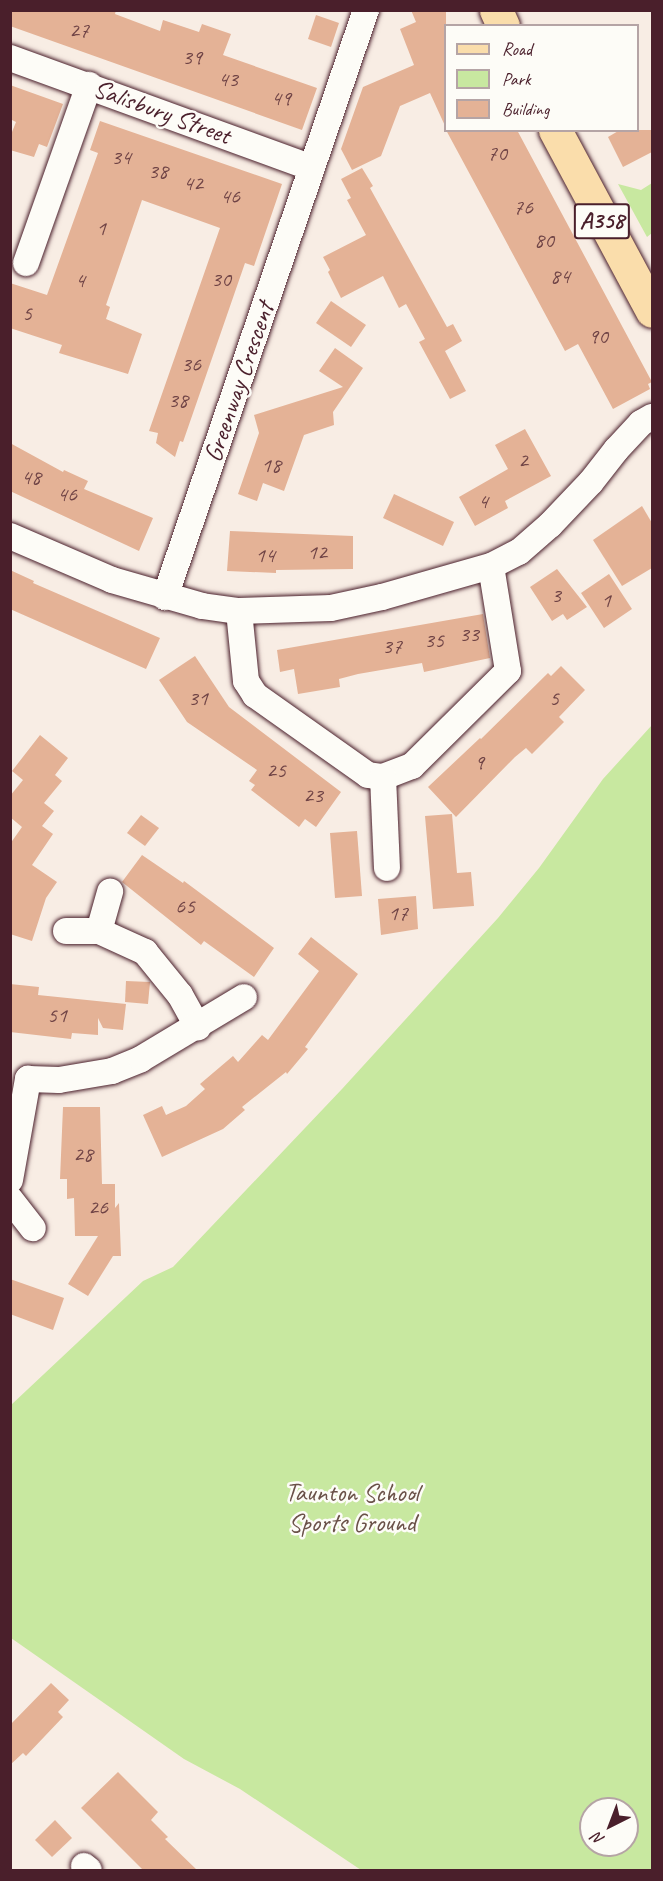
<!DOCTYPE html>
<style>
body{margin:0}
#map{position:relative;width:663px;height:1881px;overflow:hidden;background:#f8ede4;font-family:Caveat,sans-serif}
div>[style]{position:absolute}
.green>*{inset:0;background:#c8e8a0}
.building>*{inset:0;background:#e4b296}
.roads{filter:drop-shadow(0 0 2px #4a1f2b) drop-shadow(0 0 2px #4a1f2b)}
.street>*{height:26px;margin:-13px;padding:0 13px;transform-origin:13px;border-radius:13px;background:#fdfcf7}
.primary>*{height:33px;margin:-16.5px;padding:0 16.5px;transform-origin:16.5px;border-radius:16.5px;background:#faddab}
span{translate:-50% -50%;white-space:nowrap;text-align:center;line-height:1.15;-webkit-text-stroke:5px #fdfcf7;paint-order:stroke}
.number-label{font-size:22px;color:#704446}
.number-label span{-webkit-text-stroke-width:0}
.shield-label span{padding:2px 4px;background:#fdfcf7;border:2px solid;border-radius:4px;-webkit-text-stroke-width:0}
.shield-label{font-size:24px;color:#4a1f2b;font-weight:700}
.street-label{font-size:26px;color:#4a1f2b}
.park-label{font-size:26px;color:#6a5148}
.frame{position:absolute;inset:0;border:12px solid #4a1f2b;pointer-events:none}
.legend{position:absolute;left:444px;top:24px;width:195px;height:108px;box-sizing:border-box;background:#fdfcf7;border:2px solid #b5a4a5;margin:0;padding:8px 10px;list-style:none;font-size:18px;color:#4a1f2b}
.legend li{display:flex;align-items:center;gap:12px;height:30px}
.legend b{width:30px;border:2px solid #b5a4a5}
.north{position:absolute;left:579px;top:1797px;width:60px;height:60px;box-sizing:border-box;background:#fdfcf7;border:2px solid #b5a4a5;border-radius:50%;rotate:222deg;font-size:16px;font-weight:700;line-height:24px;text-align:center;color:#4a1f2b}
.north::after{content:'';display:block;margin:auto;width:21px;height:27px;background:#4a1f2b;clip-path:polygon(50% 0,100% 100%,50% 72%,0 100%)}
</style>
<div id="map">
<div class="green">
<i style="clip-path:polygon(652px 183px,652px 233px,647px 237px,618px 184px,641px 190px)"></i>
<i style="clip-path:polygon(evenodd,652px 725px,652px 1870px,361px 1870px,240px 1789px,184px 1759px,11px 1638px,11px 1405px,143px 1281px,173px 1267px,342px 1089px,498px 918px,539px 868px,603px 779px,652px 725px,591px 1809px,627px 1809px,627px 1845px,591px 1845px,591px 1809px)"></i>
</div>
<div class="building">
<i style="clip-path:polygon(10px 10px,116px 10px,115px 14px,160px 31px,163px 20px,199px 32px,202px 24px,231px 34px,223px 55px,317px 88px,302px 130px,10px 26px)"></i>
<i style="clip-path:polygon(411px 10px,446px 10px,446px 128px,430px 93px,400px 106px,381px 156px,352px 170px,341px 149px,363px 87px,414px 65px,400px 29px,416px 22px)"></i>
<i style="clip-path:polygon(316px 15px,339px 23px,331px 47px,308px 39px)"></i>
<i style="clip-path:polygon(10px 85px,63px 104px,47px 147px,39px 144px,34px 157px,10px 150px,10px 137px,16px 122px,10px 119px)"></i>
<i style="clip-path:polygon(100px 121px,282px 184px,254px 266px,245px 263px,183px 442px,180px 441px,175px 457px,156px 443px,158px 433px,149px 431px,220px 228px,142px 200px,106px 305px,110px 307px,106px 319px,142px 334px,128px 374px,59px 353px,62px 345px,10px 328px,10px 283px,47px 295px,98px 153px,90px 150px)"></i>
<i style="clip-path:polygon(446px 130px,517px 130px,652px 382px,648px 384px,650px 389px,613px 409px,578px 344px,565px 351px)"></i>
<i style="clip-path:polygon(620px 130px,652px 130px,652px 152px,623px 167px,608px 137px)"></i>
<i style="clip-path:polygon(362px 168px,373px 186px,370px 188px,447px 327px,453px 324px,462px 341px,445px 351px,466px 391px,450px 399px,419px 342px,425px 339px,406px 304px,399px 308px,383px 276px,341px 298px,328px 272px,330px 270px,323px 257px,366px 235px,347px 200px,351px 198px,341px 179px)"></i>
<i style="clip-path:polygon(331px 301px,366px 325px,351px 347px,316px 323px)"></i>
<i style="clip-path:polygon(335px 348px,363px 368px,333px 412px,334px 425px,304px 435px,284px 491px,263px 483px,257px 501px,238px 494px,259px 433px,254px 415px,343px 387px,319px 371px)"></i>
<i style="clip-path:polygon(525px 429px,551px 476px,505px 501px,508px 508px,475px 526px,459px 497px,508px 469px,495px 445px)"></i>
<i style="clip-path:polygon(10px 443px,63px 472px,64px 470px,88px 481px,84px 489px,153px 518px,139px 551px,10px 491px)"></i>
<i style="clip-path:polygon(394px 494px,454px 522px,443px 546px,383px 518px)"></i>
<i style="clip-path:polygon(642px 506px,652px 523px,652px 568px,622px 586px,593px 540px)"></i>
<i style="clip-path:polygon(230px 531px,353px 536px,353px 569px,276px 570px,276px 573px,227px 571px)"></i>
<i style="clip-path:polygon(557px 569px,587px 607px,567px 620px,563px 614px,552px 621px,530px 587px)"></i>
<i style="clip-path:polygon(10px 570px,34px 581px,33px 583px,160px 638px,146px 669px,10px 609px)"></i>
<i style="clip-path:polygon(609px 574px,632px 609px,604px 628px,581px 593px)"></i>
<i style="clip-path:polygon(483px 614px,490px 658px,424px 672px,422px 663px,358px 674px,339px 679px,340px 687px,298px 694px,294px 669px,280px 672px,277px 650px)"></i>
<i style="clip-path:polygon(195px 656px,229px 707px,341px 792px,316px 827px,305px 819px,299px 827px,251px 790px,255px 785px,249px 781px,257px 770px,187px 722px,159px 680px)"></i>
<i style="clip-path:polygon(561px 666px,585px 690px,559px 717px,564px 722px,532px 754px,526px 748px,515px 757px,456px 817px,428px 787px,480px 738px,481px 739px,548px 673px,551px 676px)"></i>
<i style="clip-path:polygon(40px 735px,68px 758px,55px 775px,62px 781px,44px 803px,54px 811px,42px 826px,53px 834px,32px 865px,57px 882px,46px 898px,32px 941px,10px 934px,10px 844px,22px 827px,10px 817px,10px 796px,23px 780px,12px 771px)"></i>
<i style="clip-path:polygon(452px 814px,457px 873px,471px 872px,474px 906px,433px 909px,425px 816px)"></i>
<i style="clip-path:polygon(141px 815px,159px 828px,145px 846px,127px 833px)"></i>
<i style="clip-path:polygon(357px 831px,362px 896px,335px 898px,330px 833px)"></i>
<i style="clip-path:polygon(142px 855px,183px 883px,184px 881px,274px 948px,254px 977px,204px 941px,201px 945px,122px 882px)"></i>
<i style="clip-path:polygon(416px 896px,418px 929px,381px 935px,378px 899px)"></i>
<i style="clip-path:polygon(311px 937px,358px 974px,305px 1047px,308px 1049px,287px 1074px,286px 1072px,242px 1107px,245px 1110px,223px 1129px,162px 1157px,143px 1115px,162px 1106px,166px 1115px,186px 1106px,205px 1089px,200px 1084px,233px 1056px,238px 1062px,262px 1035px,268px 1040px,319px 971px,298px 954px)"></i>
<i style="clip-path:polygon(126px 981px,150px 982px,148px 1004px,125px 1002px)"></i>
<i style="clip-path:polygon(10px 984px,39px 987px,38px 995px,126px 1004px,123px 1030px,103px 1028px,98px 1018px,98px 1035px,72px 1033px,71px 1039px,10px 1032px)"></i>
<i style="clip-path:polygon(63px 1107px,100px 1107px,102px 1184px,115px 1184px,115px 1208px,119px 1203px,121px 1256px,113px 1256px,88px 1296px,68px 1284px,98px 1236px,75px 1236px,74px 1198px,67px 1199px,67px 1179px,60px 1179px)"></i>
<i style="clip-path:polygon(10px 1279px,64px 1298px,53px 1330px,10px 1314px)"></i>
<i style="clip-path:polygon(51px 1683px,69px 1700px,58px 1712px,63px 1717px,26px 1756px,23px 1753px,10px 1765px,10px 1725px)"></i>
<i style="clip-path:polygon(118px 1772px,158px 1812px,151px 1820px,168px 1837px,165px 1839px,197px 1870px,143px 1870px,81px 1808px)"></i>
<i style="clip-path:polygon(55px 1820px,72px 1838px,52px 1857px,35px 1840px)"></i>
</div>
<div class="roads">
<div class="street">
<i style="left:10px;top:58px;width:321px;rotate:20deg"></i>
<i style="left:26px;top:263px;width:189px;rotate:-70.5deg"></i>
<i style="left:10px;top:536px;width:111px;rotate:23.3deg"></i>
<i style="left:112px;top:580px;width:94px;rotate:16.1deg"></i>
<i style="left:202px;top:606px;width:37px;rotate:8deg"></i>
<i style="left:239px;top:611px;width:92px;rotate:-1.9deg"></i>
<i style="left:331px;top:608px;width:52px;rotate:-12.2deg"></i>
<i style="left:382px;top:597px;width:113px;rotate:-15.9deg"></i>
<i style="left:491px;top:566px;width:31px;rotate:-27deg"></i>
<i style="left:519px;top:552px;width:41px;rotate:-41.1deg"></i>
<i style="left:550px;top:525px;width:59px;rotate:-46.4deg"></i>
<i style="left:591px;top:482px;width:41px;rotate:-52deg"></i>
<i style="left:616px;top:450px;width:37px;rotate:-47deg"></i>
<i style="left:641px;top:423px;width:13px;rotate:-29deg"></i>
<i style="left:165px;top:597px;width:620px;rotate:-71.1deg"></i>
<i style="left:239px;top:611px;width:70px;rotate:84.3deg"></i>
<i style="left:246px;top:681px;width:17px;rotate:57deg"></i>
<i style="left:255px;top:695px;width:138px;rotate:35.3deg"></i>
<i style="left:368px;top:775px;width:15px;rotate:8deg"></i>
<i style="left:383px;top:777px;width:31px;rotate:-21deg"></i>
<i style="left:412px;top:766px;width:135px;rotate:-44.7deg"></i>
<i style="left:508px;top:671px;width:106px;rotate:-99.2deg"></i>
<i style="left:383px;top:777px;width:91px;rotate:87.5deg"></i>
<i style="left:66px;top:931px;width:33px"></i>
<i style="left:99px;top:931px;width:51px;rotate:24.5deg"></i>
<i style="left:145px;top:952px;width:55px;rotate:50.9deg"></i>
<i style="left:180px;top:995px;width:37px;rotate:61deg"></i>
<i style="left:99px;top:931px;width:41px;rotate:-74.2deg"></i>
<i style="left:10px;top:1180px;width:103px;rotate:-79.9deg"></i>
<i style="left:28px;top:1079px;width:31px;rotate:2deg"></i>
<i style="left:59px;top:1080px;width:54px;rotate:-9.6deg"></i>
<i style="left:112px;top:1071px;width:31px;rotate:-22deg"></i>
<i style="left:141px;top:1059px;width:120px;rotate:-31deg"></i>
<i style="left:10px;top:1199px;width:37px;rotate:52deg"></i>
<i style="left:84px;top:1866px;width:6px;rotate:39deg"></i>
</div>
<div class="primary">
<i style="left:496px;top:10px;width:17px;rotate:66deg"></i>
<i style="left:555px;top:130px;width:205px;rotate:61.8deg"></i>
</div>
</div>
<div class="number-label">
<span style="left:79px;top:31px">27</span>
<span style="left:192px;top:58px">39</span>
<span style="left:228px;top:80px">43</span>
<span style="left:281px;top:99px">49</span>
<span style="left:497px;top:154px">70</span>
<span style="left:121px;top:158px">34</span>
<span style="left:158px;top:172px">38</span>
<span style="left:193px;top:184px">42</span>
<span style="left:230px;top:197px">46</span>
<span style="left:523px;top:208px">76</span>
<span style="left:101px;top:229px">1</span>
<span style="left:544px;top:241px">80</span>
<span style="left:560px;top:277px">84</span>
<span style="left:221px;top:280px">30</span>
<span style="left:80px;top:281px">4</span>
<span style="left:27px;top:314px">5</span>
<span style="left:598px;top:337px">90</span>
<span style="left:191px;top:365px">36</span>
<span style="left:178px;top:401px">38</span>
<span style="left:523px;top:461px">2</span>
<span style="left:271px;top:466px">18</span>
<span style="left:31px;top:478px">48</span>
<span style="left:67px;top:495px">46</span>
<span style="left:483px;top:502px">4</span>
<span style="left:317px;top:553px">12</span>
<span style="left:265px;top:556px">14</span>
<span style="left:556px;top:596px">3</span>
<span style="left:606px;top:601px">1</span>
<span style="left:469px;top:635px">33</span>
<span style="left:434px;top:641px">35</span>
<span style="left:392px;top:647px">37</span>
<span style="left:198px;top:699px">31</span>
<span style="left:554px;top:699px">5</span>
<span style="left:479px;top:763px">9</span>
<span style="left:276px;top:771px">25</span>
<span style="left:313px;top:796px">23</span>
<span style="left:185px;top:907px">65</span>
<span style="left:398px;top:914px">17</span>
<span style="left:57px;top:1016px">51</span>
<span style="left:83px;top:1155px">28</span>
<span style="left:98px;top:1208px">26</span>
</div>
<div class="shield-label">
<span style="left:602px;top:221px">A358</span>
</div>
<div class="street-label">
<span style="left:162px;top:112px;rotate:20deg">Salisbury Street</span>
<span style="left:239px;top:382px;rotate:-71deg">Greenway Crescent</span>
</div>
<div class="park-label">
<span style="left:352px;top:1508px">Taunton School<br>Sports Ground</span>
</div>
<div class="frame"></div>
<ul class="legend">
<li><b style="height:8px;background:#faddab"></b>Road</li>
<li><b style="height:16px;background:#c8e8a0"></b>Park</li>
<li><b style="height:16px;background:#e4b296"></b>Building</li>
</ul>
<div class="north">N</div>
</div>
